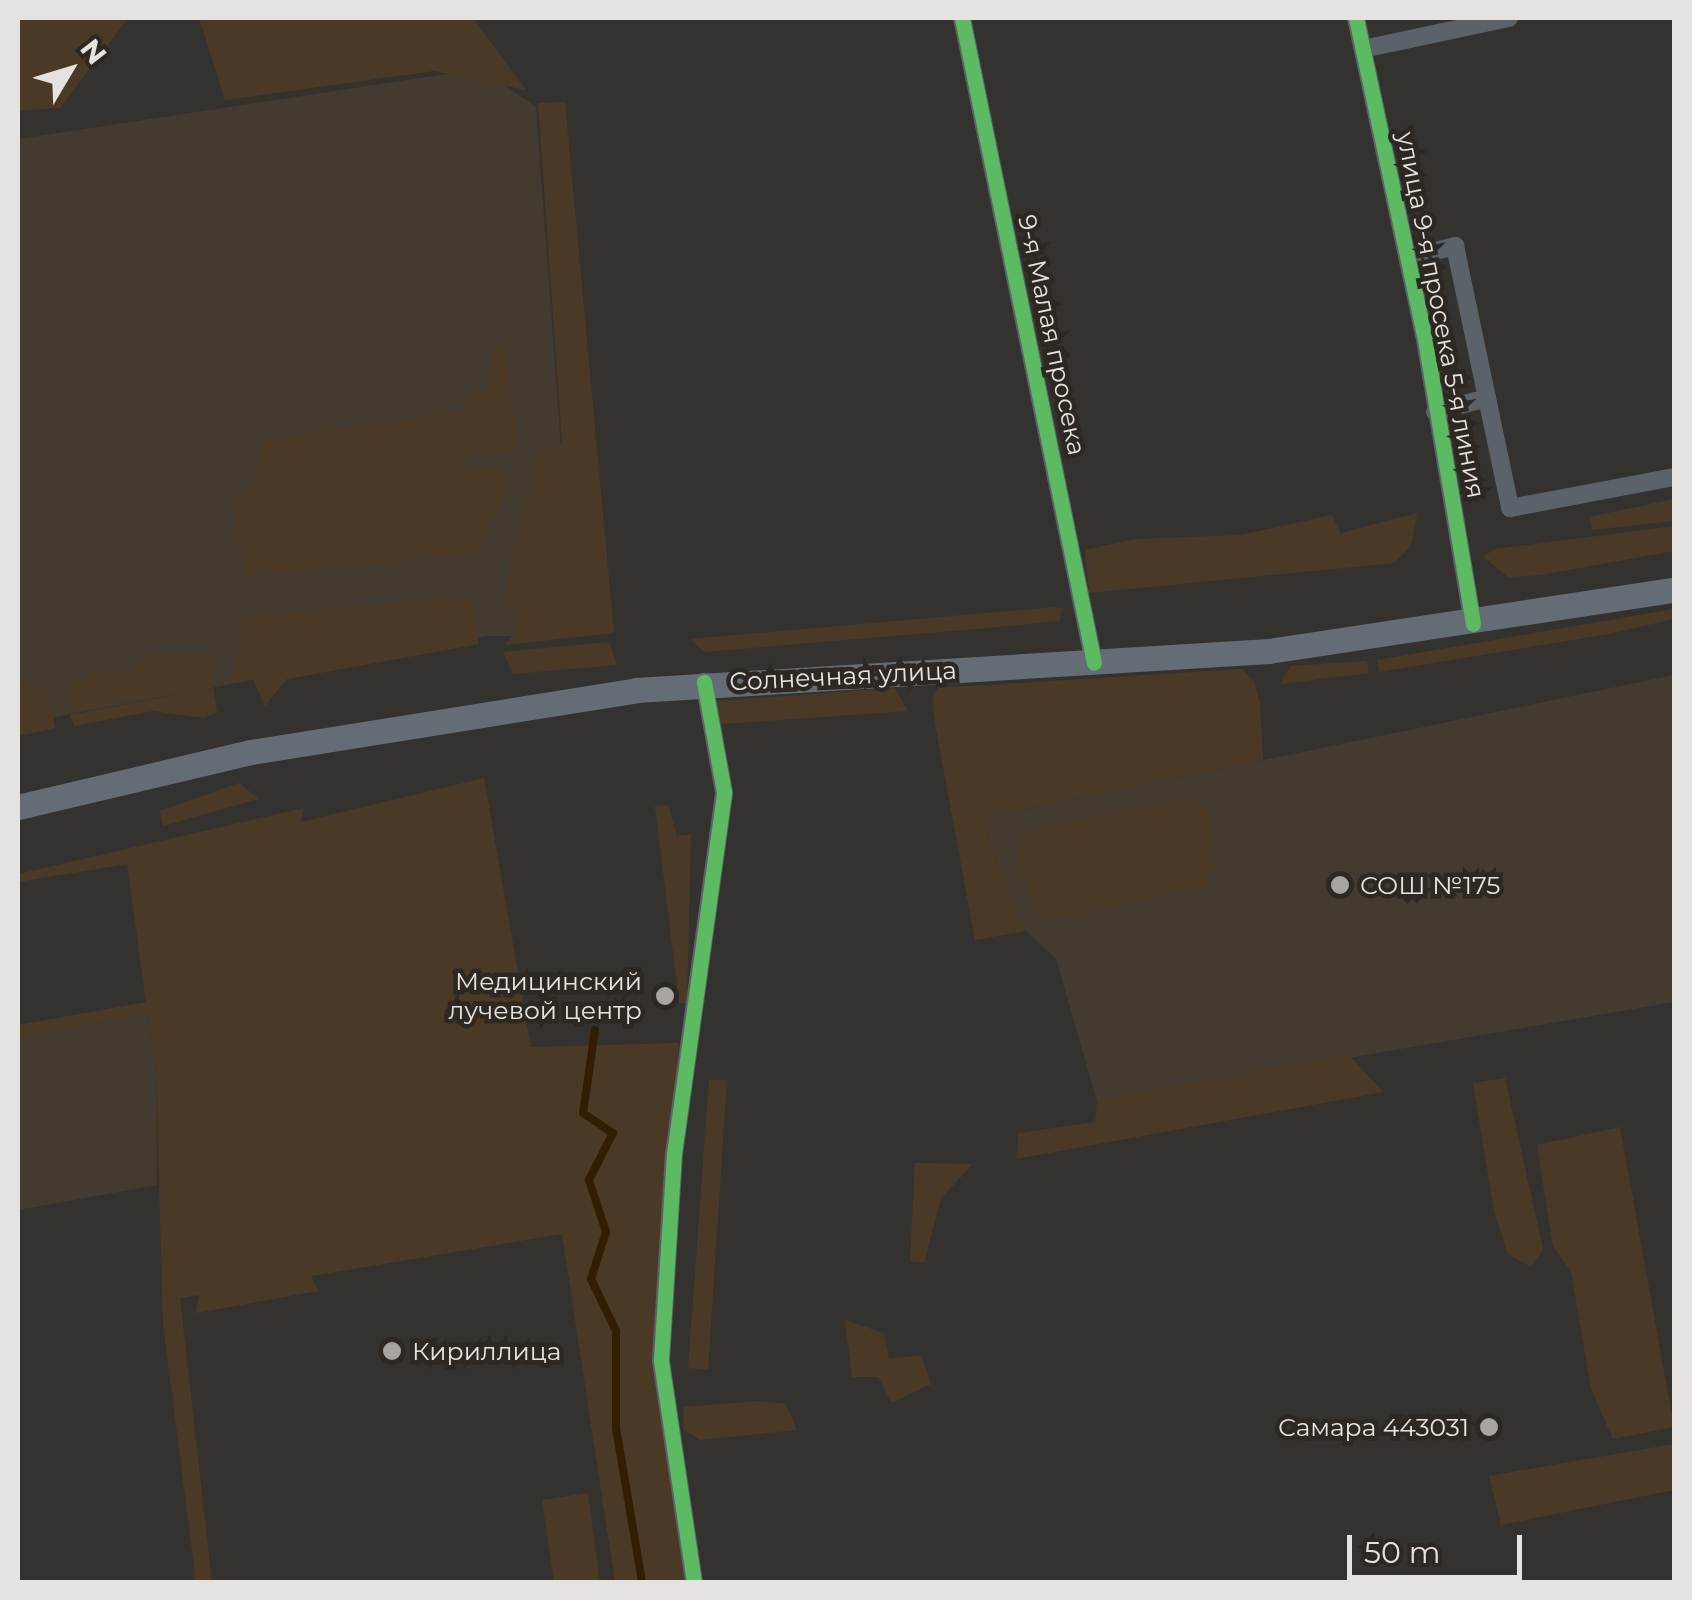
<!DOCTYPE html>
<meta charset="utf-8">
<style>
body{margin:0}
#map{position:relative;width:1692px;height:1600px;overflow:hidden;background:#34322f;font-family:Montserrat,sans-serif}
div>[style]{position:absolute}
.built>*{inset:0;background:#433a30}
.green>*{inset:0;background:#4a3a25}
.stream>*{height:8px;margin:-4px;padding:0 4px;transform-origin:4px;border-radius:4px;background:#321e04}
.street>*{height:18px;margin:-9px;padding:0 9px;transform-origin:9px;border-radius:9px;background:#5b626a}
.secondary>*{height:25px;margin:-12.5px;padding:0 12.5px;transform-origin:12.5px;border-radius:12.5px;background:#646d76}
.cycleway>*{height:15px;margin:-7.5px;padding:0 7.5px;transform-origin:7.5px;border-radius:7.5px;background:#5cba63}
.dots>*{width:28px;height:28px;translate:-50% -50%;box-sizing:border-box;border:5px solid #2d2822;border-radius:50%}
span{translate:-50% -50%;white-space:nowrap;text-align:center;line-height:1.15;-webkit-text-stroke:9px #2d2822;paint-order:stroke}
.street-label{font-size:25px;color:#e6e2df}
.poi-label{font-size:25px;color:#e6e2df}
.left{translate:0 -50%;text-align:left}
.right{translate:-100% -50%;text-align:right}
.frame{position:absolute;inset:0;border:20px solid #e6e2df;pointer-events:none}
.north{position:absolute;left:20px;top:20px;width:100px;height:100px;-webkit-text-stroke:8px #2d2822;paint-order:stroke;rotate:52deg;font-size:28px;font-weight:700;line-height:40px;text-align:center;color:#e6e2df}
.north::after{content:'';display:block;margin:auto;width:35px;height:45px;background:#e6e2df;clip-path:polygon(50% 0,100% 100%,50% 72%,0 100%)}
.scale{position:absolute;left:1347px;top:1535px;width:175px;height:45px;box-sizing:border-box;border:5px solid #e6e2df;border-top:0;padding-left:12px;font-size:30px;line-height:35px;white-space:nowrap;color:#e6e2df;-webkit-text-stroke:8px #2d2822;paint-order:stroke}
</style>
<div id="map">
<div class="built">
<i style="clip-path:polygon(480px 69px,536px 107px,575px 636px,487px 636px,18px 724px,18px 139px)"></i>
<i style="clip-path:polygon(1674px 675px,1674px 1002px,1097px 1101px,1056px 959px,1026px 931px,987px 839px,993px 816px)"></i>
<i style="clip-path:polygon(148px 1014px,156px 1071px,157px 1185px,18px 1210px,18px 1038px)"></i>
</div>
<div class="green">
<i style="clip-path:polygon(18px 18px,128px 18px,60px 108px,18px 111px)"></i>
<i style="clip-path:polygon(199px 18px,473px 18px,526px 90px,434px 71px,225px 100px)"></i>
<i style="clip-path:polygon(565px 102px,614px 633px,505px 645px,516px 632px,515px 610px,504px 610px,509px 566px,540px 452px,562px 443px,538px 103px)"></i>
<i style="clip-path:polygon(492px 347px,505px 348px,517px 441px,507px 451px,466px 455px,466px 473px,496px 466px,506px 473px,505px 493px,479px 553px,246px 576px,231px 498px,251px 490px,265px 439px,463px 411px,468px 391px,489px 389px)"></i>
<i style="clip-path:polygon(1674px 499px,1674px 521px,1592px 530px,1589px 517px)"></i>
<i style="clip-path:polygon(1417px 513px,1411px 546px,1394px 563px,1089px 593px,1085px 550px,1136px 539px,1241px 535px,1332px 515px,1341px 533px)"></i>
<i style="clip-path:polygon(1674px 526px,1674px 551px,1541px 575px,1508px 577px,1483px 556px,1496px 549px)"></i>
<i style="clip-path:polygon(460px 597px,473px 600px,479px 644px,287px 679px,265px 706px,253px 679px,233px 683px,242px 616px)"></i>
<i style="clip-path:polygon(1056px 607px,1063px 609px,1059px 621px,976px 629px,704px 652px,690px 639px)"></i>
<i style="clip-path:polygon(1674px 609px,1674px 619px,1609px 634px,1379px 672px,1377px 660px)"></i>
<i style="clip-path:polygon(609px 642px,617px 665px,513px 674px,503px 652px)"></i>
<i style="clip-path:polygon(147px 653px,208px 653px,217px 712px,204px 718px,153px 711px,74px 726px,70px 715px,179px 694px,73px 709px,68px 691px,89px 673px,134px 673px)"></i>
<i style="clip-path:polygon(1367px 661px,1369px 673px,1280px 684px,1290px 666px)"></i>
<i style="clip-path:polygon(1242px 669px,1254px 681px,1260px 703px,1263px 760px,993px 816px,987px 839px,1026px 931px,975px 940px,936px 729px,932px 698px,938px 688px)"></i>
<i style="clip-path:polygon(19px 679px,47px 690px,55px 728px,18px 736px)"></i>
<i style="clip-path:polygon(895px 688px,908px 711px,709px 725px,703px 702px)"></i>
<i style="clip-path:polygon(484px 778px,531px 1047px,679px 1043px,658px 1360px,689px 1582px,615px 1582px,562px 1234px,311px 1276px,318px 1291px,196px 1313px,199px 1295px,180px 1298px,212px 1582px,196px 1582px,163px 1324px,156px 1071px,148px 1014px,18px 1038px,18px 1025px,146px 1002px,127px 864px,18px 882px,18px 874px,304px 808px,301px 822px)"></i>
<i style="clip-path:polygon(239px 783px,259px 799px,163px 826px,160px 811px)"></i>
<i style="clip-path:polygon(1184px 797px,1197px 800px,1210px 820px,1216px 869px,1204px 887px,1058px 919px,1036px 914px,1017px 854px,1028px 829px)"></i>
<i style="clip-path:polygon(668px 805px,677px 836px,691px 834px,687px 1003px,679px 1003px,655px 806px)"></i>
<i style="clip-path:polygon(1347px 1053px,1383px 1092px,1016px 1159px,1019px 1133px,1095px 1122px,1097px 1101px)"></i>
<i style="clip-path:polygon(1505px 1078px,1543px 1249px,1531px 1267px,1508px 1254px,1494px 1211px,1473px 1083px)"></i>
<i style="clip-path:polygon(709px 1080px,727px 1080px,708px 1370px,688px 1368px)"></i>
<i style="clip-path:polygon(1620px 1127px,1674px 1427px,1613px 1439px,1591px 1389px,1571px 1271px,1553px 1247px,1537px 1145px)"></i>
<i style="clip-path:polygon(915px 1163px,973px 1164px,941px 1198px,924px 1263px,910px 1261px)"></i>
<i style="clip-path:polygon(845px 1320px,884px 1333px,889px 1359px,921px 1355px,931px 1384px,892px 1403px,878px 1377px,852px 1377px)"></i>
<i style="clip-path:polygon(760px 1401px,786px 1404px,797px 1430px,700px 1440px,684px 1430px,683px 1407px)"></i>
<i style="clip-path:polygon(1674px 1444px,1674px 1490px,1501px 1525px,1489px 1476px)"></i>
<i style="clip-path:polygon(588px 1493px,600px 1582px,554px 1582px,542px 1500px)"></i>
</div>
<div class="stream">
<i style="left:595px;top:1030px;width:84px;rotate:98.2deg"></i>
<i style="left:583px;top:1113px;width:36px;rotate:34deg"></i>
<i style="left:613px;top:1133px;width:53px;rotate:117.1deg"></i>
<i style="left:589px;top:1180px;width:55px;rotate:71.9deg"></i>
<i style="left:606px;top:1232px;width:49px;rotate:107.7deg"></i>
<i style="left:591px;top:1279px;width:58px;rotate:64.3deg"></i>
<i style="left:616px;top:1331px;width:97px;rotate:90deg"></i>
<i style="left:616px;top:1428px;width:156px;rotate:80.4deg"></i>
</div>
<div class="street">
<i style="left:962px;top:18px;width:658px;rotate:78.43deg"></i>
<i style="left:1356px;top:18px;width:323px;rotate:77.9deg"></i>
<i style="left:1424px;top:334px;width:294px;rotate:80.4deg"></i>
<i style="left:1363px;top:49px;width:149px;rotate:-12deg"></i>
<i style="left:1408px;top:258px;width:49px;rotate:-14.3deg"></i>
<i style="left:1455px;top:246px;width:268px;rotate:78.1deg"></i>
<i style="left:1510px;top:508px;width:167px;rotate:-10.7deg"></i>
<i style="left:1435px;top:412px;width:54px;rotate:-15.1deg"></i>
<i style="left:694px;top:1582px;width:224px;rotate:-98.5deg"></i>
<i style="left:661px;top:1360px;width:206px;rotate:-86.4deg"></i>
<i style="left:674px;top:1154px;width:365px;rotate:-82.1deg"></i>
<i style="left:724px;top:792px;width:112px;rotate:-100.3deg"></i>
</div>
<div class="secondary">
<i style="left:18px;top:807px;width:239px;rotate:-13.3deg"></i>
<i style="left:251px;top:752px;width:390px;rotate:-9.1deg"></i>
<i style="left:636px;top:690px;width:634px;rotate:-3.53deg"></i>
<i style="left:1269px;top:651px;width:410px;rotate:-8.6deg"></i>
</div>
<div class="cycleway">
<i style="left:962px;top:18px;width:658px;rotate:78.43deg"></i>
<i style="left:1356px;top:18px;width:323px;rotate:77.9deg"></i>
<i style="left:1424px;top:334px;width:294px;rotate:80.4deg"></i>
<i style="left:694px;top:1582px;width:224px;rotate:-98.5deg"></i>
<i style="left:661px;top:1360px;width:206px;rotate:-86.4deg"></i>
<i style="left:674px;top:1154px;width:365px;rotate:-82.1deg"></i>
<i style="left:724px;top:792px;width:112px;rotate:-100.3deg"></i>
</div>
<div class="dots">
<i style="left:1340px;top:885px;background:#a8a4a1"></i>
<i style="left:665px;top:996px;background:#a8a4a1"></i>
<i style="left:392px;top:1351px;background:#a8a4a1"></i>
<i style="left:1489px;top:1427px;background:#a8a4a1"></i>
</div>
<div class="street-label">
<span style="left:1441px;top:315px;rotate:79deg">улица 9-я просека 5-я линия</span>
<span style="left:1052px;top:335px;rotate:78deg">9-я Малая просека</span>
<span style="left:843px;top:676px;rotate:-3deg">Солнечная улица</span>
</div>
<div class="poi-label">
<span class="left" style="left:1360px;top:885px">СОШ №175</span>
<span class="right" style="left:642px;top:996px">Медицинский<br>лучевой центр</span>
<span class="left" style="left:412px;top:1351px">Кириллица</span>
<span class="right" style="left:1469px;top:1427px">Самара 443031</span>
</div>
<div class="frame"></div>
<div class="north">N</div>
<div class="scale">50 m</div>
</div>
